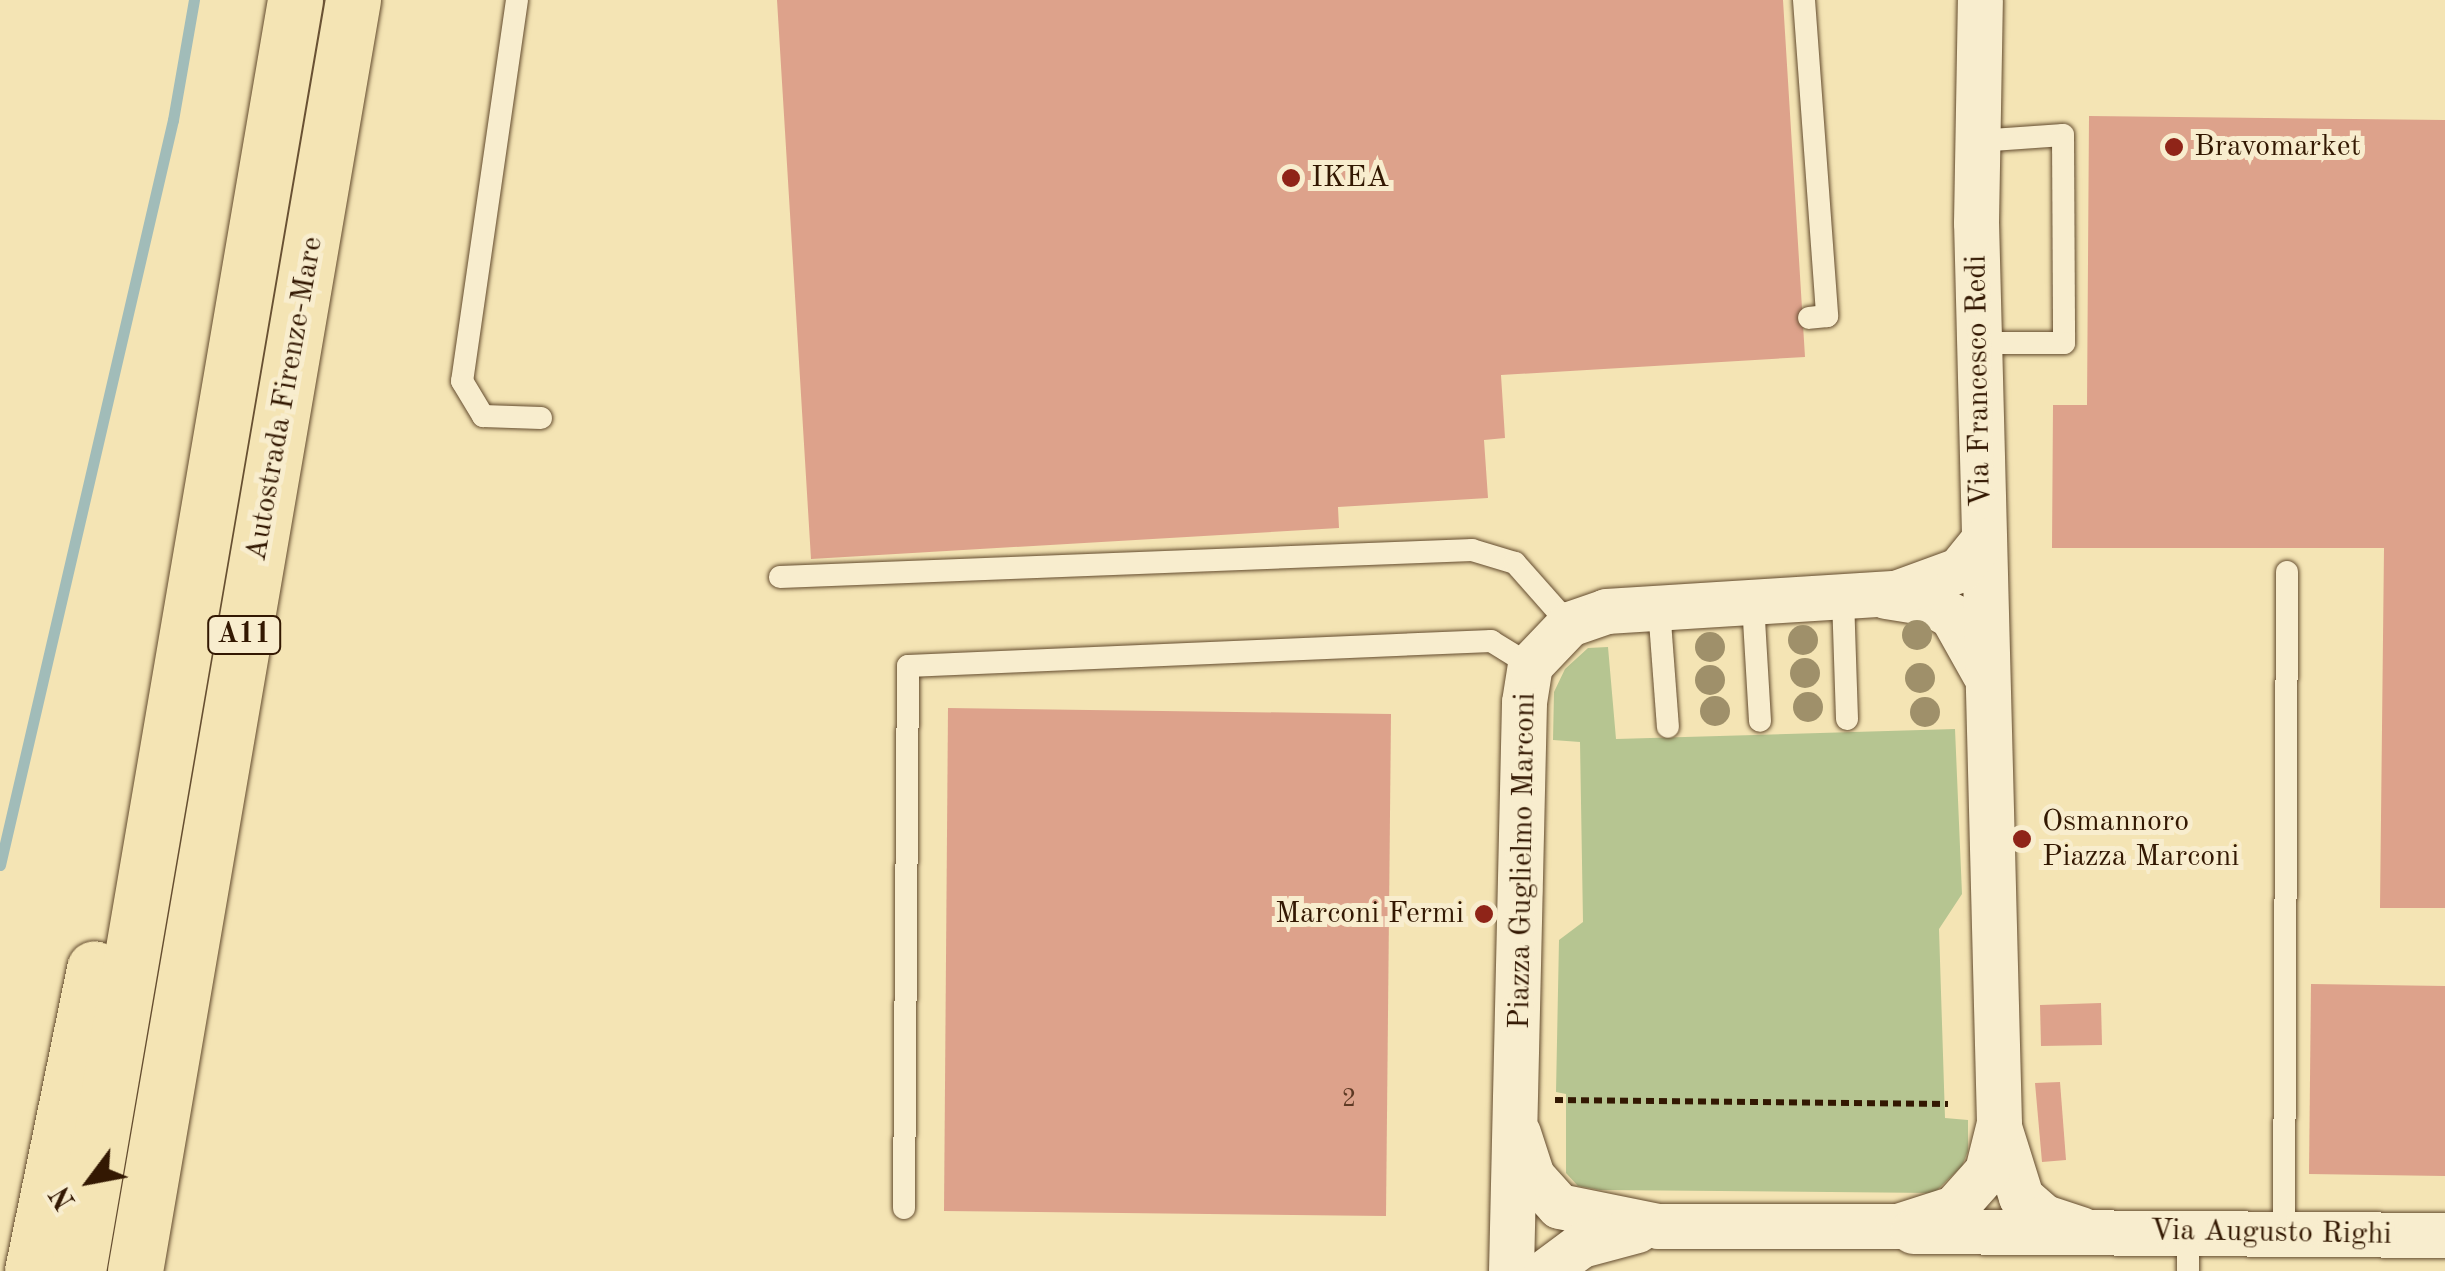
<!DOCTYPE html>
<style>
body{margin:0}
#map{position:relative;width:2445px;height:1271px;overflow:hidden;background:#f4e4b4;font-family:"Old Standard TT",serif}
div>[style]{position:absolute}
.green>*{inset:0;background:#b6c591}
.stream>*{height:11px;margin:-5.5px;padding:0 5.5px;transform-origin:5.5px;border-radius:5.5px;background:#a1bcb9}
.building>*{inset:0;background:#dda28b}
.path>*{height:6px;margin-top:-3px;transform-origin:0;background:repeating-linear-gradient(90deg,#331802 0 8px,transparent 0 13px)}
.roads{filter:drop-shadow(0 0 2px #634b2e) drop-shadow(0 0 2px #634b2e)}
.lane>*{height:22px;margin:-11px;padding:0 11px;transform-origin:11px;border-radius:11px;background:#f8edce}
.street>*{height:45px;margin:-22.5px;padding:0 22.5px;transform-origin:22.5px;border-radius:22.5px;background:#f8edce}
.highway>*{height:55px;margin:-27.5px;padding:0 27.5px;transform-origin:27.5px;border-radius:27.5px;background:#f4e4b4}
.trees>*{width:30px;height:30px;margin:-15px;border-radius:50%;background:#9f906a}
.dots>*{width:28px;height:28px;translate:-50% -50%;box-sizing:border-box;border:5px solid #f8edce;border-radius:50%}
span{translate:-50% -50%;white-space:nowrap;text-align:center;line-height:1.15;-webkit-text-stroke:10px #f8edce;paint-order:stroke}
.number-label{font-size:25px;color:#5e3a24}
.number-label span{-webkit-text-stroke-width:0}
.shield-label span{padding:2px 8px;background:#f8edce;border:2px solid;border-radius:8px;-webkit-text-stroke-width:0}
.shield-label{font-size:28px;color:#331802;font-weight:700}
.poi-label{font-size:30px;color:#331802}
.left{translate:0 -50%;text-align:left}
.right{translate:-100% -50%;text-align:right}
.street-label{font-size:30px;color:#331802}
.north{position:absolute;left:40px;top:1131px;width:100px;height:100px;-webkit-text-stroke:8px #f8edce;paint-order:stroke;rotate:238deg;font-size:28px;font-weight:700;line-height:40px;text-align:center;color:#331802}
.north::after{content:'';display:block;margin:auto;width:35px;height:45px;background:#331802;clip-path:polygon(50% 0,100% 100%,50% 72%,0 100%)}
</style>
<div id="map">
<div class="green">
<i style="clip-path:polygon(1608px 647px,1616px 739px,1955px 729px,1962px 894px,1939px 929px,1945px 1118px,1968px 1120px,1968px 1151px,1962px 1166px,1934px 1193px,1600px 1190px,1578px 1186px,1566px 1173px,1566px 1094px,1556px 1092px,1559px 940px,1583px 922px,1580px 742px,1553px 740px,1554px 692px,1565px 669px,1588px 648px)"></i>
</div>
<div class="stream">
<i style="left:0;top:865px;width:765px;rotate:-76.93deg"></i>
<i style="left:173px;top:120px;width:122px;rotate:-80.1deg"></i>
</div>
<div class="building">
<i style="clip-path:polygon(777px 0,1783px 0,1805px 357px,1501px 375px,1505px 438px,1484px 440px,1488px 498px,1338px 507px,1339px 528px,811px 559px)"></i>
<i style="clip-path:polygon(2089px 116px,2445px 120px,2445px 908px,2380px 908px,2384px 548px,2052px 548px,2053px 405px,2087px 405px)"></i>
<i style="clip-path:polygon(948px 708px,1391px 714px,1386px 1216px,944px 1211px)"></i>
<i style="clip-path:polygon(2311px 984px,2445px 986px,2445px 1176px,2309px 1174px)"></i>
<i style="clip-path:polygon(2101px 1003px,2102px 1045px,2041px 1046px,2040px 1005px)"></i>
<i style="clip-path:polygon(2060px 1082px,2066px 1160px,2042px 1162px,2035px 1083px)"></i>
</div>
<div class="path">
<i style="left:1555px;top:1100px;width:393px;rotate:0.6deg"></i>
</div>
<div class="roads">
<div class="lane">
<i style="left:517px;top:0;width:385px;rotate:98.2deg"></i>
<i style="left:462px;top:381px;width:41px;rotate:59deg"></i>
<i style="left:483px;top:416px;width:58px;rotate:2deg"></i>
<i style="left:1804px;top:0;width:317px;rotate:85.8deg"></i>
<i style="left:1827px;top:316px;width:18px;rotate:174deg"></i>
<i style="left:1978px;top:141px;width:85px;rotate:-4deg"></i>
<i style="left:2063px;top:135px;width:208px;rotate:89.7deg"></i>
<i style="left:2064px;top:343px;width:85px;rotate:180deg"></i>
<i style="left:780px;top:577px;width:693px;rotate:-2.23deg"></i>
<i style="left:1472px;top:550px;width:45px;rotate:16.8deg"></i>
<i style="left:1515px;top:563px;width:81px;rotate:48.5deg"></i>
<i style="left:1843px;top:598px;width:121px;rotate:88.1deg"></i>
<i style="left:1753px;top:603px;width:118px;rotate:86.6deg"></i>
<i style="left:1659px;top:608px;width:119px;rotate:85.7deg"></i>
<i style="left:904px;top:1208px;width:542px;rotate:-89.58deg"></i>
<i style="left:908px;top:666px;width:584px;rotate:-2.46deg"></i>
<i style="left:1491px;top:641px;width:46px;rotate:31.6deg"></i>
<i style="left:2284px;top:1234px;width:662px;rotate:-89.74deg"></i>
<i style="left:2188px;top:1271px;width:39px;rotate:-90deg"></i>
</div>
<div class="street">
<i style="left:1886px;top:596px;width:44px;rotate:9.2deg"></i>
<i style="left:1929px;top:603px;width:26px;rotate:29deg"></i>
<i style="left:1952px;top:616px;width:65px;rotate:60.7deg"></i>
<i style="left:2000px;top:1130px;width:70px;rotate:72.6deg"></i>
<i style="left:2021px;top:1197px;width:30px;rotate:41deg"></i>
<i style="left:2044px;top:1217px;width:39px;rotate:18deg"></i>
<i style="left:1518px;top:1133px;width:45px;rotate:72deg"></i>
<i style="left:1532px;top:1176px;width:40px;rotate:48deg"></i>
<i style="left:1559px;top:1206px;width:101px;rotate:11.4deg"></i>
<i style="left:1658px;top:1226px;width:240px"></i>
<i style="left:1898px;top:1226px;width:59px;rotate:-17.8deg"></i>
<i style="left:1954px;top:1208px;width:50px;rotate:-48.3deg"></i>
<i style="left:1987px;top:1171px;width:49px;rotate:-76deg"></i>
<i style="left:1999px;top:1123px;width:900px;rotate:-91.46deg"></i>
<i style="left:1976px;top:223px;width:223px;rotate:-89deg"></i>
<i style="left:1913px;top:1231px;width:532px;rotate:0.43deg"></i>
<i style="left:1511px;top:1271px;width:569px;rotate:-88.69deg"></i>
<i style="left:1524px;top:702px;width:37px;rotate:-81deg"></i>
<i style="left:1530px;top:665px;width:57px;rotate:-46.4deg"></i>
<i style="left:1569px;top:624px;width:39px;rotate:-19deg"></i>
<i style="left:1606px;top:611px;width:291px;rotate:-3.6deg"></i>
<i style="left:1896px;top:593px;width:67px;rotate:-20.1deg"></i>
<i style="left:1959px;top:570px;width:38px;rotate:-51deg"></i>
<i style="left:1546px;top:1271px;width:44px;rotate:-36.6deg"></i>
<i style="left:1581px;top:1245px;width:58px;rotate:-15deg"></i>
</div>
<div class="highway">
<i style="left:32px;top:1271px;width:309px;rotate:-78.4deg"></i>
<i style="left:78px;top:1271px;width:1289px;rotate:-80.31deg"></i>
<i style="left:135px;top:1271px;width:1290px;rotate:-80.27deg"></i>
</div>
</div>
<div class="trees">
<i style="left:1917px;top:635px"></i>
<i style="left:1803px;top:640px"></i>
<i style="left:1710px;top:647px"></i>
<i style="left:1805px;top:673px"></i>
<i style="left:1920px;top:678px"></i>
<i style="left:1710px;top:680px"></i>
<i style="left:1808px;top:707px"></i>
<i style="left:1715px;top:711px"></i>
<i style="left:1925px;top:712px"></i>
</div>
<div class="dots">
<i style="left:2174px;top:147px;background:#8f2418"></i>
<i style="left:1291px;top:178px;background:#8f2418"></i>
<i style="left:2022px;top:839px;background:#8f2418"></i>
<i style="left:1484px;top:914px;background:#8f2418"></i>
</div>
<div class="number-label">
<span style="left:1349px;top:1100px">2</span>
</div>
<div class="shield-label">
<span style="left:244px;top:635px">A11</span>
</div>
<div class="poi-label">
<span class="left" style="left:2194px;top:147px">Bravomarket</span>
<span class="left" style="left:1311px;top:178px">IKEA</span>
<span class="left" style="left:2042px;top:839px">Osmannoro<br>Piazza Marconi</span>
<span class="right" style="left:1464px;top:914px">Marconi Fermi</span>
</div>
<div class="street-label">
<span style="left:1979px;top:381px;rotate:-91deg">Via Francesco Redi</span>
<span style="left:285px;top:399px;rotate:-80deg">Autostrada Firenze-Mare</span>
<span style="left:1523px;top:861px;rotate:-89deg">Piazza Guglielmo Marconi</span>
<span style="left:2271px;top:1233px;rotate:1deg">Via Augusto Righi</span>
</div>
<div class="north">N</div>
</div>
